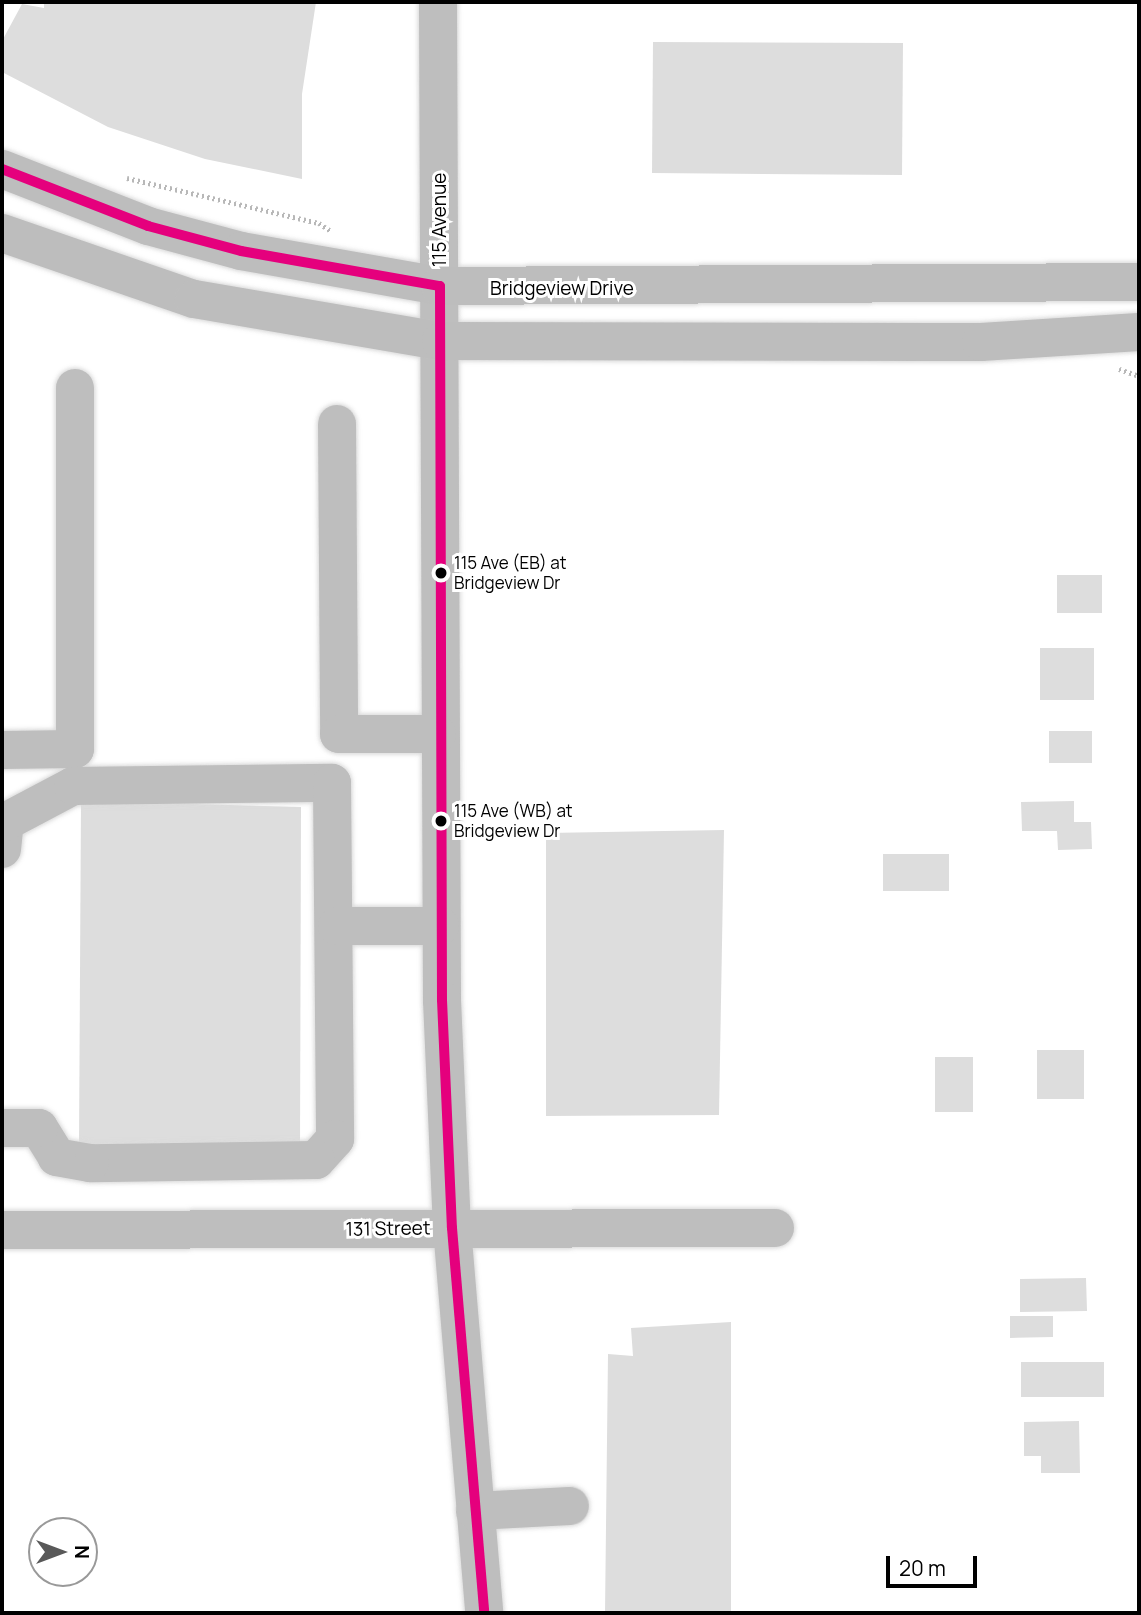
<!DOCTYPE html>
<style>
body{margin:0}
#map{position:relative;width:1141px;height:1615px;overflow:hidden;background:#fff;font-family:Manrope,sans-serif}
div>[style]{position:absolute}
.building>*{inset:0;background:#ddd}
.path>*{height:4.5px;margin-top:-2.25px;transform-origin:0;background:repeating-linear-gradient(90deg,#b8b8b8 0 2px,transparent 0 5.5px)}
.roads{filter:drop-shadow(0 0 2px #dbdbdb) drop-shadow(0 0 2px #dbdbdb)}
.minor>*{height:38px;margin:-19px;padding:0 19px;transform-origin:19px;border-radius:19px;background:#bebebe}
.major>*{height:38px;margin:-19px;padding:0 19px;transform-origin:19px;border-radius:19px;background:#bdbdbd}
.bus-1>*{height:10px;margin:-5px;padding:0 5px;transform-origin:5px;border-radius:5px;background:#e5007d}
.dots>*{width:19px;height:19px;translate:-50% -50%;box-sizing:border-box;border:4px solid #fff;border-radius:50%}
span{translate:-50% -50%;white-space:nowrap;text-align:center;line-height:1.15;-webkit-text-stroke:6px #fff;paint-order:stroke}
.bus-label{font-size:17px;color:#000}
.left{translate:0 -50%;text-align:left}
.street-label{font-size:19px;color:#000}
.frame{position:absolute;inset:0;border:4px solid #000;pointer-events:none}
.north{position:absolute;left:28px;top:1517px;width:70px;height:70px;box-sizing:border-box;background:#fff;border:2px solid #999;border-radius:50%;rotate:90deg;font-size:19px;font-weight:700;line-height:28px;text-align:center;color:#000}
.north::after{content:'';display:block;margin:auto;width:24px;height:32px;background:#595959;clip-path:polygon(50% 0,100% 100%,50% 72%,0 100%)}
.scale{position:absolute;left:886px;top:1556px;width:91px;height:32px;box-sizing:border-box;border:4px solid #000;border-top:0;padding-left:9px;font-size:21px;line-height:24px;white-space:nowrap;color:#000;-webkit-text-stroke:5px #fff;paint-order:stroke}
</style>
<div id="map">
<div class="building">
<i style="clip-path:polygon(44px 2px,316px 2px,302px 94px,302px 179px,205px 159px,108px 127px,2px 72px,2px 41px,22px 4px,44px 8px)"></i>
<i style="clip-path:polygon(653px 42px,903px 43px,902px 175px,652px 173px)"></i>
<i style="clip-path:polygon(1057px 575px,1102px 575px,1102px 613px,1057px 613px)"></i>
<i style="clip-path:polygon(1040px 648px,1094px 648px,1094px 700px,1040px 700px)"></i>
<i style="clip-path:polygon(1049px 731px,1092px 731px,1092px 763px,1049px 763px)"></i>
<i style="clip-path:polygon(81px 801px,301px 807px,300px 1148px,79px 1148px)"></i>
<i style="clip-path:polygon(1074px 801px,1074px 822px,1091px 822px,1092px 849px,1058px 850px,1057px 831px,1022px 831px,1021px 802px)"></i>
<i style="clip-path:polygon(724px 830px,719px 1115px,546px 1116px,546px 833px)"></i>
<i style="clip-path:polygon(883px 854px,949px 854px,949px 891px,883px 891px)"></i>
<i style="clip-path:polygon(1037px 1050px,1084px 1050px,1084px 1099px,1037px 1099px)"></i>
<i style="clip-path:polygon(935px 1057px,973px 1057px,973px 1112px,935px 1112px)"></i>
<i style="clip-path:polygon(1086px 1278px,1087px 1311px,1020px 1312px,1020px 1279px)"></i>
<i style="clip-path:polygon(1010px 1316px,1053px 1316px,1053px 1337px,1010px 1338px)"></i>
<i style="clip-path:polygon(731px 1322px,731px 1613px,605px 1613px,608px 1354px,633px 1356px,631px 1328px)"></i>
<i style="clip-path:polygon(1021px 1362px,1104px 1362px,1104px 1397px,1021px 1397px)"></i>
<i style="clip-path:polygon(1079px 1421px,1080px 1473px,1041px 1473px,1041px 1456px,1024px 1456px,1024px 1422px)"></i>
</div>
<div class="path">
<i style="left:127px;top:178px;width:197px;rotate:13.2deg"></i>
<i style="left:319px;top:223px;width:14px;rotate:34deg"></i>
<i style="left:1119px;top:369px;width:21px;rotate:19deg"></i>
</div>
<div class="roads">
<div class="minor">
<i style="left:438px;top:2px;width:998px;rotate:89.77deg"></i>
<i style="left:442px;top:1000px;width:228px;rotate:87.5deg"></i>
<i style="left:452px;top:1228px;width:386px;rotate:85.2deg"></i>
<i style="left:337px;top:424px;width:310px;rotate:89.6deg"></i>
<i style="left:339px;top:734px;width:98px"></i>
<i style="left:2px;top:750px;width:73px;rotate:-0.8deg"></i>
<i style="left:75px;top:749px;width:361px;rotate:-90deg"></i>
<i style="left:2px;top:849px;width:27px;rotate:-84deg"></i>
<i style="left:5px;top:822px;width:77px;rotate:-27.9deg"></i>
<i style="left:73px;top:786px;width:259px;rotate:-0.7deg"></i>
<i style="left:332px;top:783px;width:356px;rotate:89.5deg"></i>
<i style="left:335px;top:1139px;width:28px;rotate:132deg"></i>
<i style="left:316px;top:1160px;width:226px;rotate:179.2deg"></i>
<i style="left:90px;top:1163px;width:34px;rotate:-170deg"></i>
<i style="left:57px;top:1157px;width:34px;rotate:-122deg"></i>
<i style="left:39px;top:1128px;width:37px;rotate:180deg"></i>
<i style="left:337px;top:926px;width:103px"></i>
<i style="left:2px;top:1230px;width:773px;rotate:-0.15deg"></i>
<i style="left:475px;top:1511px;width:95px;rotate:-3deg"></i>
</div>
<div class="major">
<i style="left:2px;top:169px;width:157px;rotate:21.3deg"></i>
<i style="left:148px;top:226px;width:96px;rotate:15deg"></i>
<i style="left:241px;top:251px;width:202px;rotate:10deg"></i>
<i style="left:440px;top:286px;width:699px;rotate:-0.33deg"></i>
<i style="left:2px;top:233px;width:203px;rotate:19deg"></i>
<i style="left:194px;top:299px;width:251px;rotate:9.7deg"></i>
<i style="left:441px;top:341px;width:540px;rotate:0.11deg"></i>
<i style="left:981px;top:342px;width:158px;rotate:-3.6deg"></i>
</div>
</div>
<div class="bus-1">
<i style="left:2px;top:169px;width:157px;rotate:21.3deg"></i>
<i style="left:148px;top:226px;width:96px;rotate:15deg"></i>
<i style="left:241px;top:251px;width:202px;rotate:10deg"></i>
<i style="left:440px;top:286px;width:714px;rotate:89.84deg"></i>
<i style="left:442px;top:1000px;width:228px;rotate:87.5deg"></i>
<i style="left:452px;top:1228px;width:386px;rotate:85.2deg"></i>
</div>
<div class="dots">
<i style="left:441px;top:573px;background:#000"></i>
<i style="left:441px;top:821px;background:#000"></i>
</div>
<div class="bus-label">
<span class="left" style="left:454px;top:573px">115 Ave (EB) at<br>Bridgeview Dr</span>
<span class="left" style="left:454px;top:821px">115 Ave (WB) at<br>Bridgeview Dr</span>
</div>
<div class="street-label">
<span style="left:440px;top:220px;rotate:-90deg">115 Avenue</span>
<span style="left:562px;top:289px">Bridgeview Drive</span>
<span style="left:388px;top:1229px;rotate:-1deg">131 Street</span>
</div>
<div class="frame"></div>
<div class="north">N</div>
<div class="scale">20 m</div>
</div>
